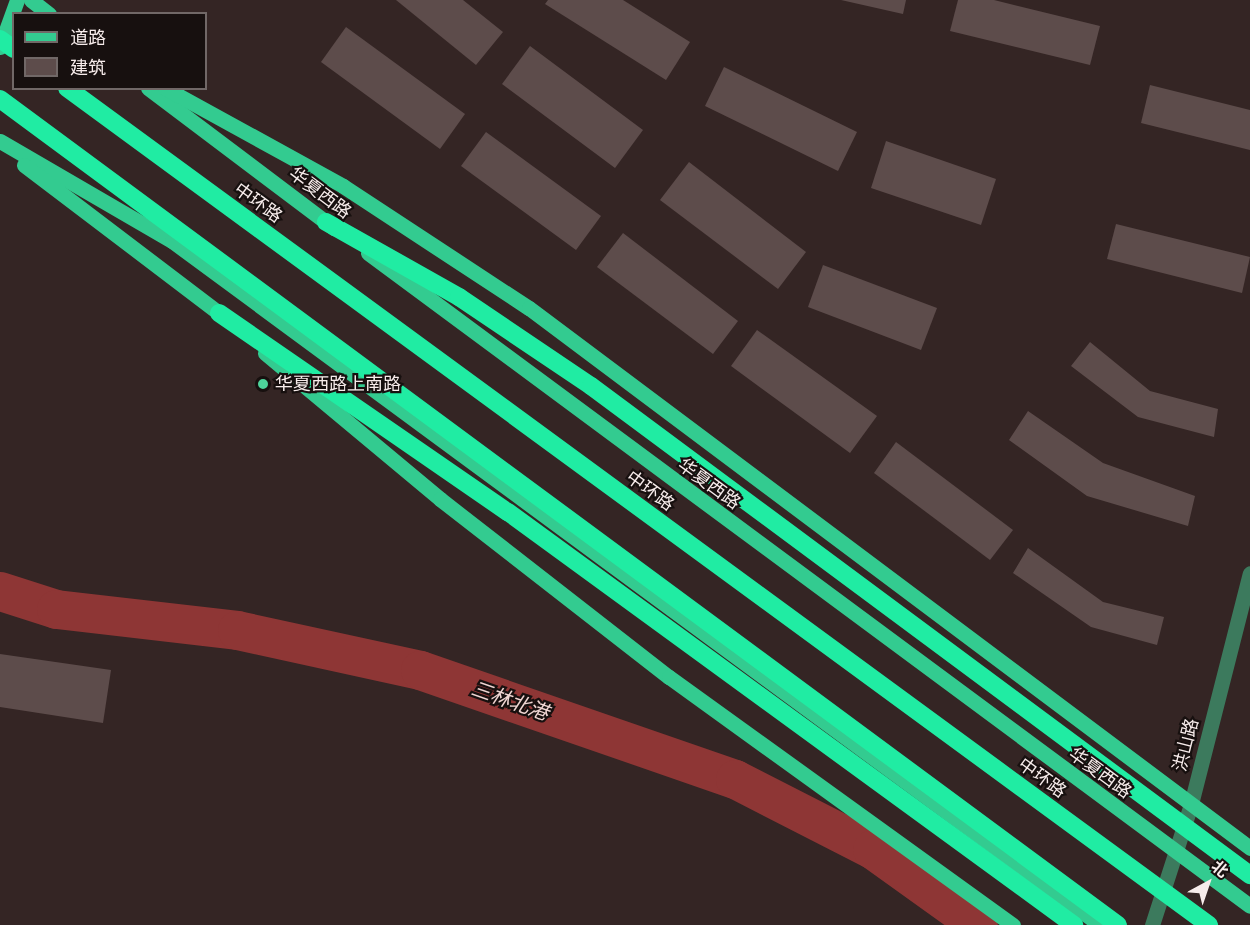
<!DOCTYPE html>
<meta charset="utf-8">
<style>
body{margin:0}
#map{position:relative;width:1250px;height:925px;overflow:hidden;background:#342524;font-family:Jost,"Noto Sans SC",sans-serif}
div>[style]{position:absolute}
.river>*{height:39px;margin:-19.5px;padding:0 19.5px;transform-origin:19.5px;border-radius:19.5px;background:#8e3635}
.building>*{inset:0;background:#5d4c4b}
.street>*{height:15px;margin:-7.5px;padding:0 7.5px;transform-origin:7.5px;border-radius:7.5px;background:#3c7a5d}
.primary>*{height:15px;margin:-7.5px;padding:0 7.5px;transform-origin:7.5px;border-radius:7.5px;background:#33cb90}
.highway>*{height:18px;margin:-9px;padding:0 9px;transform-origin:9px;border-radius:9px;background:#20eca3}
.highway-bridge>*{height:18px;margin:-9px;padding:0 9px;transform-origin:9px;border-radius:9px;background:#20eca3}
.dots>*{width:16px;height:16px;translate:-50% -50%;box-sizing:border-box;border:3px solid #17100f;border-radius:50%}
span{translate:-50% -50%;white-space:nowrap;text-align:center;line-height:1.15;-webkit-text-stroke:4.5px #17100f;paint-order:stroke}
.street-label{font-size:18px;color:#f7eceb}
.poi-label{font-size:18px;color:#f7eceb}
.left{translate:0 -50%;text-align:left}
.water-label{font-size:20px;color:#f0d6d3;font-style:italic}
.legend{position:absolute;left:12px;top:12px;width:195px;height:78px;box-sizing:border-box;background:#17100f;border:2px solid #716867;margin:0;padding:8px 10px;list-style:none;font-size:18px;color:#f7eceb}
.legend li{display:flex;align-items:center;gap:12px;height:30px}
.legend b{width:30px;border:2px solid #716867}
.north{position:absolute;left:1178px;top:853px;width:60px;height:60px;-webkit-text-stroke:4px #17100f;paint-order:stroke;rotate:40deg;font-size:16px;font-weight:700;line-height:24px;text-align:center;color:#f7eceb}
.north::after{content:'';display:block;margin:auto;width:21px;height:27px;background:#f7eceb;clip-path:polygon(50% 0,100% 100%,50% 72%,0 100%)}
</style>
<div id="map">
<div class="river">
<i style="left:0;top:591px;width:59px;rotate:17.8deg"></i>
<i style="left:56px;top:609px;width:182px;rotate:6.6deg"></i>
<i style="left:237px;top:630px;width:187px;rotate:12.3deg"></i>
<i style="left:420px;top:670px;width:333px;rotate:19.1deg"></i>
<i style="left:735px;top:779px;width:154px;rotate:27.1deg"></i>
<i style="left:872px;top:849px;width:130px;rotate:35.6deg"></i>
</div>
<div class="building">
<i style="clip-path:polygon(396px 0,463px 0,503px 32px,476px 65px)"></i>
<i style="clip-path:polygon(548px 0,623px 0,690px 42px,666px 80px,545px 4px)"></i>
<i style="clip-path:polygon(841px 0,906px 0,903px 14px)"></i>
<i style="clip-path:polygon(958px 0,994px 0,1100px 26px,1090px 65px,950px 31px)"></i>
<i style="clip-path:polygon(346px 27px,465px 114px,440px 149px,321px 62px)"></i>
<i style="clip-path:polygon(530px 46px,643px 130px,615px 168px,502px 84px)"></i>
<i style="clip-path:polygon(724px 67px,857px 132px,838px 171px,705px 106px)"></i>
<i style="clip-path:polygon(1150px 85px,1250px 110px,1250px 150px,1141px 123px)"></i>
<i style="clip-path:polygon(486px 132px,601px 216px,576px 250px,461px 166px)"></i>
<i style="clip-path:polygon(886px 141px,996px 179px,981px 225px,871px 188px)"></i>
<i style="clip-path:polygon(689px 162px,806px 252px,778px 289px,660px 200px)"></i>
<i style="clip-path:polygon(1116px 224px,1250px 257px,1242px 293px,1107px 259px)"></i>
<i style="clip-path:polygon(623px 233px,738px 321px,713px 354px,597px 267px)"></i>
<i style="clip-path:polygon(823px 265px,937px 308px,921px 350px,808px 307px)"></i>
<i style="clip-path:polygon(757px 330px,877px 416px,850px 453px,731px 366px)"></i>
<i style="clip-path:polygon(1090px 342px,1150px 391px,1218px 409px,1214px 437px,1138px 417px,1071px 366px)"></i>
<i style="clip-path:polygon(1028px 411px,1103px 463px,1195px 496px,1188px 526px,1087px 496px,1009px 440px)"></i>
<i style="clip-path:polygon(896px 442px,1013px 530px,990px 560px,874px 473px)"></i>
<i style="clip-path:polygon(1028px 548px,1103px 602px,1164px 617px,1157px 645px,1091px 627px,1013px 573px)"></i>
<i style="clip-path:polygon(0 654px,111px 670px,103px 723px,0 707px)"></i>
</div>
<div class="street">
<i style="left:1152px;top:925px;width:127px;rotate:-72.1deg"></i>
<i style="left:1191px;top:804px;width:238px;rotate:-75.7deg"></i>
</div>
<div class="primary">
<i style="left:31px;top:0;width:23px;rotate:38deg"></i>
<i style="left:0;top:47px;width:50px;rotate:-70.1deg"></i>
<i style="left:148px;top:88px;width:233px;rotate:37deg"></i>
<i style="left:165px;top:88px;width:203px;rotate:28.8deg"></i>
<i style="left:343px;top:186px;width:222px;rotate:33.3deg"></i>
<i style="left:529px;top:308px;width:901px;rotate:36.83deg"></i>
<i style="left:0;top:141px;width:199px;rotate:30.2deg"></i>
<i style="left:172px;top:241px;width:1153px;rotate:36.39deg"></i>
<i style="left:24px;top:165px;width:255px;rotate:37.2deg"></i>
<i style="left:368px;top:253px;width:1097px;rotate:36.51deg"></i>
<i style="left:265px;top:353px;width:228px;rotate:39.8deg"></i>
<i style="left:440px;top:499px;width:290px;rotate:37.9deg"></i>
<i style="left:669px;top:677px;width:424px;rotate:35.8deg"></i>
</div>
<div class="highway">
<i style="left:0;top:99px;width:1390px;rotate:36.46deg"></i>
<i style="left:326px;top:222px;width:153px;rotate:29.4deg"></i>
<i style="left:459px;top:297px;width:159px;rotate:34deg"></i>
<i style="left:219px;top:313px;width:351px;rotate:34.6deg"></i>
<i style="left:508px;top:512px;width:701px;rotate:36.12deg"></i>
</div>
<div class="highway-bridge">
<i style="left:0;top:39px;width:17px;rotate:36deg"></i>
<i style="left:67px;top:88px;width:1416px;rotate:36.24deg"></i>
<i style="left:591px;top:386px;width:821px;rotate:36.58deg"></i>
</div>
<div class="dots">
<i style="left:263px;top:384px;background:#4dd39a"></i>
</div>
<div class="street-label">
<span style="left:320px;top:193px;rotate:37deg">华夏西路</span>
<span style="left:258px;top:203px;rotate:36deg">中环路</span>
<span style="left:709px;top:484px;rotate:36deg">华夏西路</span>
<span style="left:650px;top:491px;rotate:36deg">中环路</span>
<span style="left:1186px;top:745px;rotate:-76deg">洪山路</span>
<span style="left:1100px;top:773px;rotate:36deg">华夏西路</span>
<span style="left:1042px;top:778px;rotate:36deg">中环路</span>
</div>
<div class="poi-label">
<span class="left" style="left:275px;top:384px">华夏西路上南路</span>
</div>
<div class="water-label">
<span style="left:510px;top:701px;rotate:19deg">三林北港</span>
</div>
<ul class="legend">
<li><b style="height:8px;background:#33cb90"></b>道路</li>
<li><b style="height:16px;background:#5d4c4b"></b>建筑</li>
</ul>
<div class="north">北</div>
</div>
